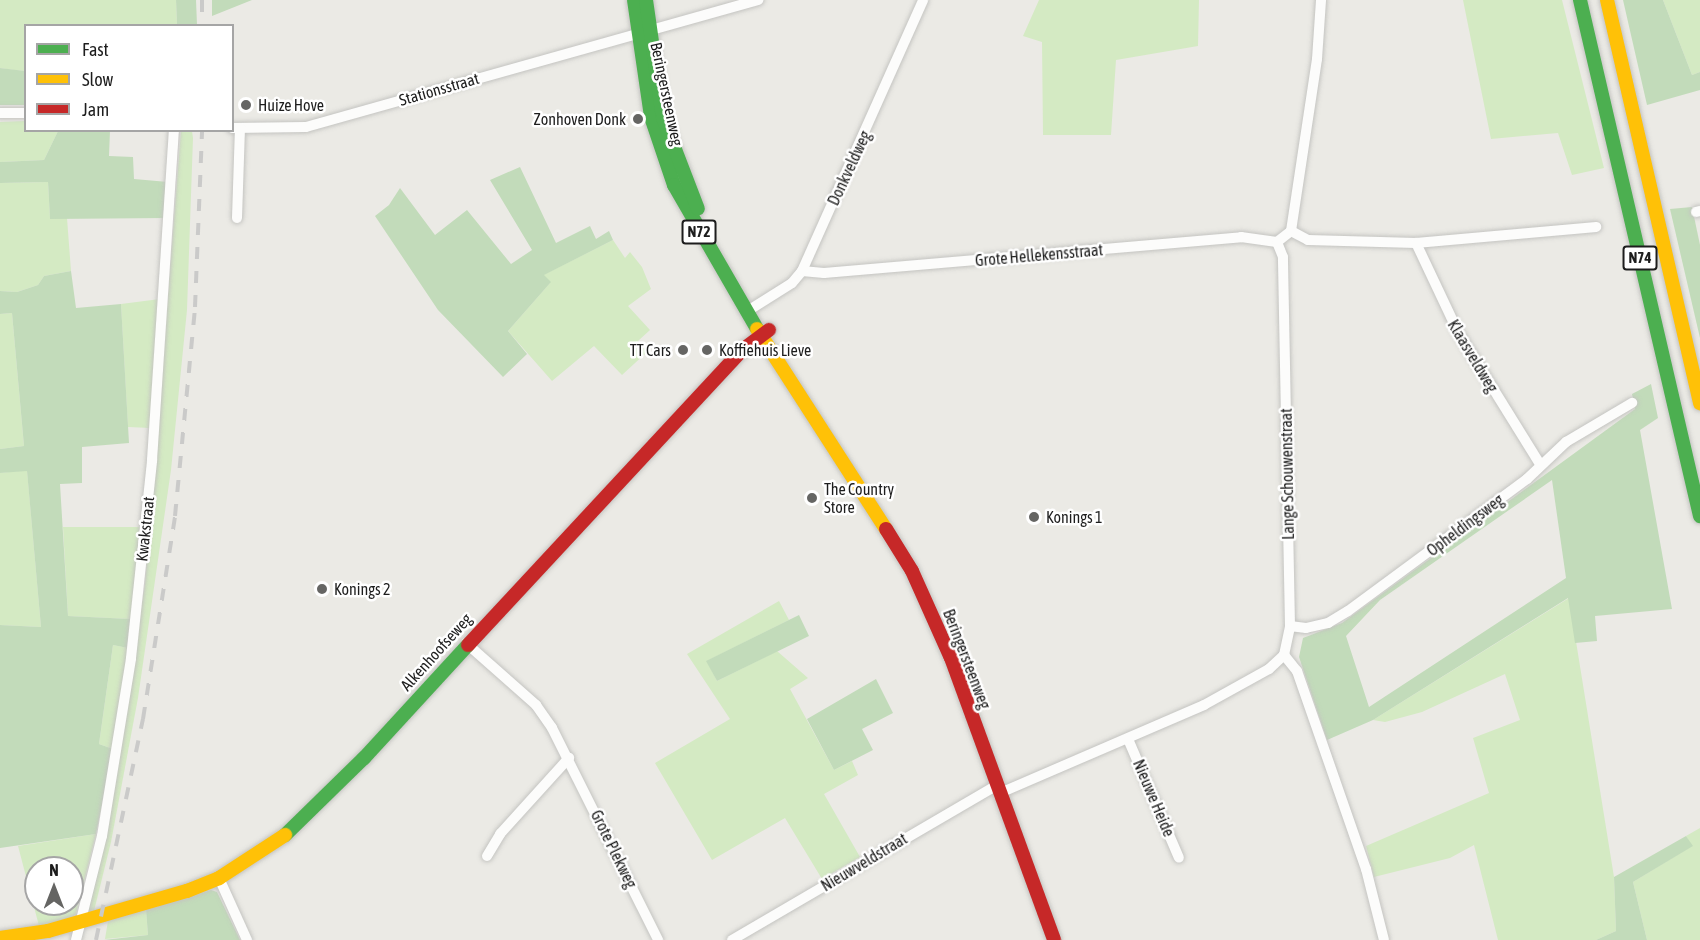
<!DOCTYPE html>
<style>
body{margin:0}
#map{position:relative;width:1700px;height:940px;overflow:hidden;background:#ebeae5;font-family:"Asap Condensed",sans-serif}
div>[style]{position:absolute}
.grass>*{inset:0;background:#d4eac3}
.forest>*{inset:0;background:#c2dbba}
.roads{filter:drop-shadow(0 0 2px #c4c4c1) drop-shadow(0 0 2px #c4c4c1)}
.street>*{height:10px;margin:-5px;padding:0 5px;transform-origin:5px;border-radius:5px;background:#fcfcfb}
.fast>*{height:14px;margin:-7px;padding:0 7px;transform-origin:7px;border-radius:7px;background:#4caf50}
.slow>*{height:14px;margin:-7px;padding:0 7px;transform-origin:7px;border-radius:7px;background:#ffc107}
.jam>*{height:14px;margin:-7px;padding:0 7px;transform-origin:7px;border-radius:7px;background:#c62828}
.rail>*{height:4px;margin-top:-2px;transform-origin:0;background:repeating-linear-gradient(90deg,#cacac9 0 12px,transparent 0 24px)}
.dots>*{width:16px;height:16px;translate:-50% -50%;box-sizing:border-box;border:3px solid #fff;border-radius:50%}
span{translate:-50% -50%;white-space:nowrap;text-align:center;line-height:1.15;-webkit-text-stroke:5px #fff;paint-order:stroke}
.shield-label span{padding:2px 4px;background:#fff;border:2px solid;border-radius:4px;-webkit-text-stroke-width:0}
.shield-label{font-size:15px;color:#1d1d1d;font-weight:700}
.street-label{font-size:16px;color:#1d1d1d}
.poi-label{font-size:16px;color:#1d1d1d}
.left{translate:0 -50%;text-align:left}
.right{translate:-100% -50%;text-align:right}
.legend{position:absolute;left:24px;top:24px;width:210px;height:108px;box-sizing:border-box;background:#fff;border:2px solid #a5a5a5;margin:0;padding:8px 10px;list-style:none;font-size:18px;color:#1d1d1d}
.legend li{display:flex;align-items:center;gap:12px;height:30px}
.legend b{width:30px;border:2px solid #a5a5a5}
.north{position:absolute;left:24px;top:856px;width:60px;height:60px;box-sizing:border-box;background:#fff;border:2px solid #a5a5a5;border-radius:50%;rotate:0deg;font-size:16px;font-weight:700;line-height:24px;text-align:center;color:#1d1d1d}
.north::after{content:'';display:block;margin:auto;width:21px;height:27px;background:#656563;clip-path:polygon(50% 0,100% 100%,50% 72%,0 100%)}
</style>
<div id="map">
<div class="grass">
<i style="clip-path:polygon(0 0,176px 0,177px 25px,26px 26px,25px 71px,14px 70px,0 68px)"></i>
<i style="clip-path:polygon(1039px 0,1199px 0,1198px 46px,1116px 60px,1111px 135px,1043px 135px,1042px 42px,1023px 36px)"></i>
<i style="clip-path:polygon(1463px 0,1562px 0,1604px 168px,1572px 175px,1558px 133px,1491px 139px)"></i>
<i style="clip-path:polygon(1663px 0,1700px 0,1700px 72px,1692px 75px)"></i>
<i style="clip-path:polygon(25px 121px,26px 130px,58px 131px,44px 160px,0 162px,0 122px)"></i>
<i style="clip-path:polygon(181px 131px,192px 131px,193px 138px,187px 310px,171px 470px,138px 698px,111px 842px,94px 911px,88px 911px,145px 585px)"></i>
<i style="clip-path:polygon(48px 182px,50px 218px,67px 218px,71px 271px,44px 276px,38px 285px,17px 292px,0 291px,0 183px)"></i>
<i style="clip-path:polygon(613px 240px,625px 258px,630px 252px,642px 267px,651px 289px,628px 306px,650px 330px,638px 341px,647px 352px,622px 375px,594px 346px,552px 381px,508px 331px,550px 283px,543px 275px)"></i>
<i style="clip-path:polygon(160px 299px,151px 428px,128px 427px,121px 304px)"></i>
<i style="clip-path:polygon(12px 313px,24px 446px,0 449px,0 314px)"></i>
<i style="clip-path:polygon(27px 470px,41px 627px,0 625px,0 473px)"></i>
<i style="clip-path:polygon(63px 527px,142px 527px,131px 619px,68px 616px)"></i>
<i style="clip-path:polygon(1569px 598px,1614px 877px,1616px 931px,1596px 940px,1498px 940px,1474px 845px,1450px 858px,1374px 877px,1366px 846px,1489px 793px,1473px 738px,1520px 720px,1505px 674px,1422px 712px,1385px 722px,1373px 720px)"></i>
<i style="clip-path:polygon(779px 601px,789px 620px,707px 661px,717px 681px,777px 651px,808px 678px,790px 689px,834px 770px,852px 761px,858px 775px,824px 794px,860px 857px,822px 879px,785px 818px,712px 860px,655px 763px,730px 719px,687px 654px)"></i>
<i style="clip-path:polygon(113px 645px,128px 648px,113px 749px,99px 744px)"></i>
<i style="clip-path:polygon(1700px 828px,1700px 940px,1647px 940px,1633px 882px,1692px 846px,1686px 836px)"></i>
<i style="clip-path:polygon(evenodd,96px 834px,76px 913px,72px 919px,39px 926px,18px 846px,96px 834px,36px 868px,72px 868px,72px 904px,36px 904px,36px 868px)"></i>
<i style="clip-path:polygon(146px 910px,148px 935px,105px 939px,108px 921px)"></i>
</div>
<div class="forest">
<i style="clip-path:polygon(176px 0,196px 0,197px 25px,177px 25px)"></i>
<i style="clip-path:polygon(212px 0,252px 0,212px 16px)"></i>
<i style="clip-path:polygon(1623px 0,1663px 0,1692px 75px,1700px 72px,1700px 90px,1647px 105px)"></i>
<i style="clip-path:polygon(0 68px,25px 71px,25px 105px,0 105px)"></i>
<i style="clip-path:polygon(58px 131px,110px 131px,109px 156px,133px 157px,134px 179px,168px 182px,166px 218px,50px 219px,48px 182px,0 183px,0 162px,44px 160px)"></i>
<i style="clip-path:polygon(520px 167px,556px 243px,590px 226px,596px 239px,609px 231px,613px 240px,544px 275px,551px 282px,508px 331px,527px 354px,503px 377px,438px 310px,375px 216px,389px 205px,400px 188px,435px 235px,467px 210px,511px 264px,532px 250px,490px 180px)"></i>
<i style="clip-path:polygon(1692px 207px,1700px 245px,1700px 338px,1670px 209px)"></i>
<i style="clip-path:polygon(71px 271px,76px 308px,121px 304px,129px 443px,82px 447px,82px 483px,60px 484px,68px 616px,131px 619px,128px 648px,113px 645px,99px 744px,113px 749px,96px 834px,0 848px,0 625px,41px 627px,27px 471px,0 473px,0 449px,24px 446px,12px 313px,0 314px,0 291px,17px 292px,38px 285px,44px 276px)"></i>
<i style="clip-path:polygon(evenodd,1651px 384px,1658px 418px,1640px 430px,1672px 609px,1595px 616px,1597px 641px,1575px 643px,1568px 598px,1373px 720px,1327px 740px,1299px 657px,1303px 638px,1342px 623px,1635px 409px,1632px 394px,1651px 384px,1552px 480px,1566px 578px,1369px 707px,1346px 636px,1380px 600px,1552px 480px)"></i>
<i style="clip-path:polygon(799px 615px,809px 636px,717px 681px,706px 661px)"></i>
<i style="clip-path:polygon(876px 679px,893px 713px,862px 729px,873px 750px,834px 770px,807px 719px)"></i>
<i style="clip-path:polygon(1686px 836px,1693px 846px,1633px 882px,1647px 940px,1596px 940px,1616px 931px,1614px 877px)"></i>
<i style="clip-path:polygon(211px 890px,217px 892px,240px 940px,104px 940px,148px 935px,146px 910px)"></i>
</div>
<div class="roads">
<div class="street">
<i style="left:0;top:113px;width:26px"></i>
<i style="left:232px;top:128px;width:74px;rotate:-0.8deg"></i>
<i style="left:306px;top:127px;width:470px;rotate:-15.7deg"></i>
<i style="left:1696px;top:212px;width:4px;rotate:-14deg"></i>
<i style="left:237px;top:218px;width:90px;rotate:-88.1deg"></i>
<i style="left:1291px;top:231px;width:19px;rotate:28deg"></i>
<i style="left:1308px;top:240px;width:108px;rotate:1.6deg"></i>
<i style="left:1416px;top:243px;width:181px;rotate:-5.1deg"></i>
<i style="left:1416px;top:243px;width:98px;rotate:64.7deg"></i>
<i style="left:1458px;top:332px;width:155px;rotate:58.2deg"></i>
<i style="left:802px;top:271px;width:22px;rotate:5deg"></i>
<i style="left:824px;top:273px;width:419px;rotate:-4.9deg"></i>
<i style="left:1241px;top:237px;width:36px;rotate:8deg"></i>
<i style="left:746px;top:312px;width:54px;rotate:-32.2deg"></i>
<i style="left:792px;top:283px;width:16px;rotate:-50deg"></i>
<i style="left:802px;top:271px;width:297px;rotate:-65.9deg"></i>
<i style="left:1290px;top:626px;width:16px;rotate:7deg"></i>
<i style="left:1306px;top:628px;width:23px;rotate:-13deg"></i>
<i style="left:1328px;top:623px;width:23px;rotate:-31deg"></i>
<i style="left:1348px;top:611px;width:222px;rotate:-36.4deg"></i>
<i style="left:1527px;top:479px;width:54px;rotate:-43.5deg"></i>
<i style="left:1566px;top:442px;width:77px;rotate:-30.6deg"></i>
<i style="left:466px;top:643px;width:94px;rotate:41.5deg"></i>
<i style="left:536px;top:705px;width:28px;rotate:55deg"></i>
<i style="left:552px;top:728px;width:237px;rotate:63.4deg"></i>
<i style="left:1284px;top:655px;width:30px;rotate:-78deg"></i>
<i style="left:1290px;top:626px;width:369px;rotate:-91.1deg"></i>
<i style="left:1283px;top:257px;width:16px;rotate:-112deg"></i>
<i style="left:1277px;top:242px;width:18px;rotate:-38deg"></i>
<i style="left:1291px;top:231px;width:174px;rotate:-81.4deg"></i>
<i style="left:1317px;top:59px;width:59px;rotate:-86.1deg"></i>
<i style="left:1284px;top:655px;width:21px;rotate:51deg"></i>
<i style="left:1297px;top:671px;width:210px;rotate:70.8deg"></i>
<i style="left:1366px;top:869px;width:73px;rotate:75.8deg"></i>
<i style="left:1128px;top:739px;width:129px;rotate:66.8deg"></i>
<i style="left:1000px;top:793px;width:222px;rotate:-23.3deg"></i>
<i style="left:1204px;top:705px;width:74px;rotate:-29deg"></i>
<i style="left:1269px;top:669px;width:21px;rotate:-43deg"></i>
<i style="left:487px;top:856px;width:26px;rotate:-59deg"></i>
<i style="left:500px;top:834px;width:103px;rotate:-47.8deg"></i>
<i style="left:219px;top:878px;width:68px;rotate:65.7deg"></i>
<i style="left:76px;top:940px;width:107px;rotate:-76deg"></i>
<i style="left:102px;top:836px;width:180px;rotate:-80.7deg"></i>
<i style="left:131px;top:658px;width:199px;rotate:-83.9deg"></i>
<i style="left:152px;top:460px;width:331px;rotate:-86.2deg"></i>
<i style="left:732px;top:940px;width:307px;rotate:-30.3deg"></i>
</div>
<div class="fast">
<i style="left:634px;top:0;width:118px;rotate:81.7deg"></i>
<i style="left:651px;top:117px;width:72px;rotate:71.3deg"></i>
<i style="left:674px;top:185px;width:166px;rotate:60deg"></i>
<i style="left:646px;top:0;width:119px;rotate:81.8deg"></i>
<i style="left:663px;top:118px;width:97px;rotate:69deg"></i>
<i style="left:1580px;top:0;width:530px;rotate:76.91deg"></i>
<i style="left:285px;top:835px;width:110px;rotate:-44.3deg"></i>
<i style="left:364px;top:758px;width:154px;rotate:-47.4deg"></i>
</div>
<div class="slow">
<i style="left:1607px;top:0;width:414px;rotate:77deg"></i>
<i style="left:757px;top:329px;width:238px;rotate:57.2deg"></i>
<i style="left:0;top:938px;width:49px;rotate:-8.3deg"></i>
<i style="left:48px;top:931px;width:145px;rotate:-16.1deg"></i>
<i style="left:187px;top:891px;width:35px;rotate:-22deg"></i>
<i style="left:219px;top:878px;width:79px;rotate:-33.1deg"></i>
</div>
<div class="jam">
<i style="left:886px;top:529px;width:49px;rotate:58.2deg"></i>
<i style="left:912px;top:571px;width:95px;rotate:65.9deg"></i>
<i style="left:951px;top:658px;width:300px;rotate:69.9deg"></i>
<i style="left:468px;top:645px;width:401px;rotate:-47.1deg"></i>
<i style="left:741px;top:351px;width:35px;rotate:-37deg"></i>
</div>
</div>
<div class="rail">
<i style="left:202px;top:0;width:26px;rotate:90deg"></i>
<i style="left:96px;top:940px;width:226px;rotate:-78deg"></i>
<i style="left:143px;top:719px;width:206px;rotate:-81deg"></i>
<i style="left:175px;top:516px;width:210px;rotate:-84.5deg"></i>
<i style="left:195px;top:307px;width:177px;rotate:-87.7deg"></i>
</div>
<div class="dots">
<i style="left:246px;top:105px;background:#656563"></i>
<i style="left:638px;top:119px;background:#656563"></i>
<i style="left:683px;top:350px;background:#656563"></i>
<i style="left:707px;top:350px;background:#656563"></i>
<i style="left:812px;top:498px;background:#656563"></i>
<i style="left:1034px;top:517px;background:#656563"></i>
<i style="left:322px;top:589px;background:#656563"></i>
</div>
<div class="shield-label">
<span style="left:699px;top:232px">N72</span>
<span style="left:1640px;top:258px">N74</span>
</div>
<div class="street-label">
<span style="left:439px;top:89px;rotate:-16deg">Stationsstraat</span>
<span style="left:667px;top:94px;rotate:78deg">Beringersteenweg</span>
<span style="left:849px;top:168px;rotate:-65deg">Donkveldweg</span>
<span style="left:1039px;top:255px;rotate:-5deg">Grote Hellekensstraat</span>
<span style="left:1473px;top:356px;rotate:59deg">Klaasveldweg</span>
<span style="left:1287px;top:474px;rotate:-91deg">Lange Schouwenstraat</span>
<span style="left:1465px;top:525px;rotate:-37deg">Opheldingsweg</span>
<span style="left:145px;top:529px;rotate:-84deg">Kwakstraat</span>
<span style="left:436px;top:652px;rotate:-48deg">Alkenhoofseweg</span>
<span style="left:967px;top:659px;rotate:69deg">Beringersteenweg</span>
<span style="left:1154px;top:798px;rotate:67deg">Nieuwe Heide</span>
<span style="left:614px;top:849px;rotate:64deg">Grote Plekweg</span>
<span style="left:864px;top:862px;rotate:-31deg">Nieuwveldstraat</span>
</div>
<div class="poi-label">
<span class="left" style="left:258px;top:105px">Huize Hove</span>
<span class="right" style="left:626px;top:119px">Zonhoven Donk</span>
<span class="right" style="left:671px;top:350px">TT Cars</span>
<span class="left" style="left:719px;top:350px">Koffiehuis Lieve</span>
<span class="left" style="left:824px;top:498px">The Country<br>Store</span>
<span class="left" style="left:1046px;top:517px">Konings 1</span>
<span class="left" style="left:334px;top:589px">Konings 2</span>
</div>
<ul class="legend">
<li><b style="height:8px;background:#4caf50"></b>Fast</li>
<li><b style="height:8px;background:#ffc107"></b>Slow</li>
<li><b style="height:8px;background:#c62828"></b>Jam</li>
</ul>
<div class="north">N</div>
</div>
